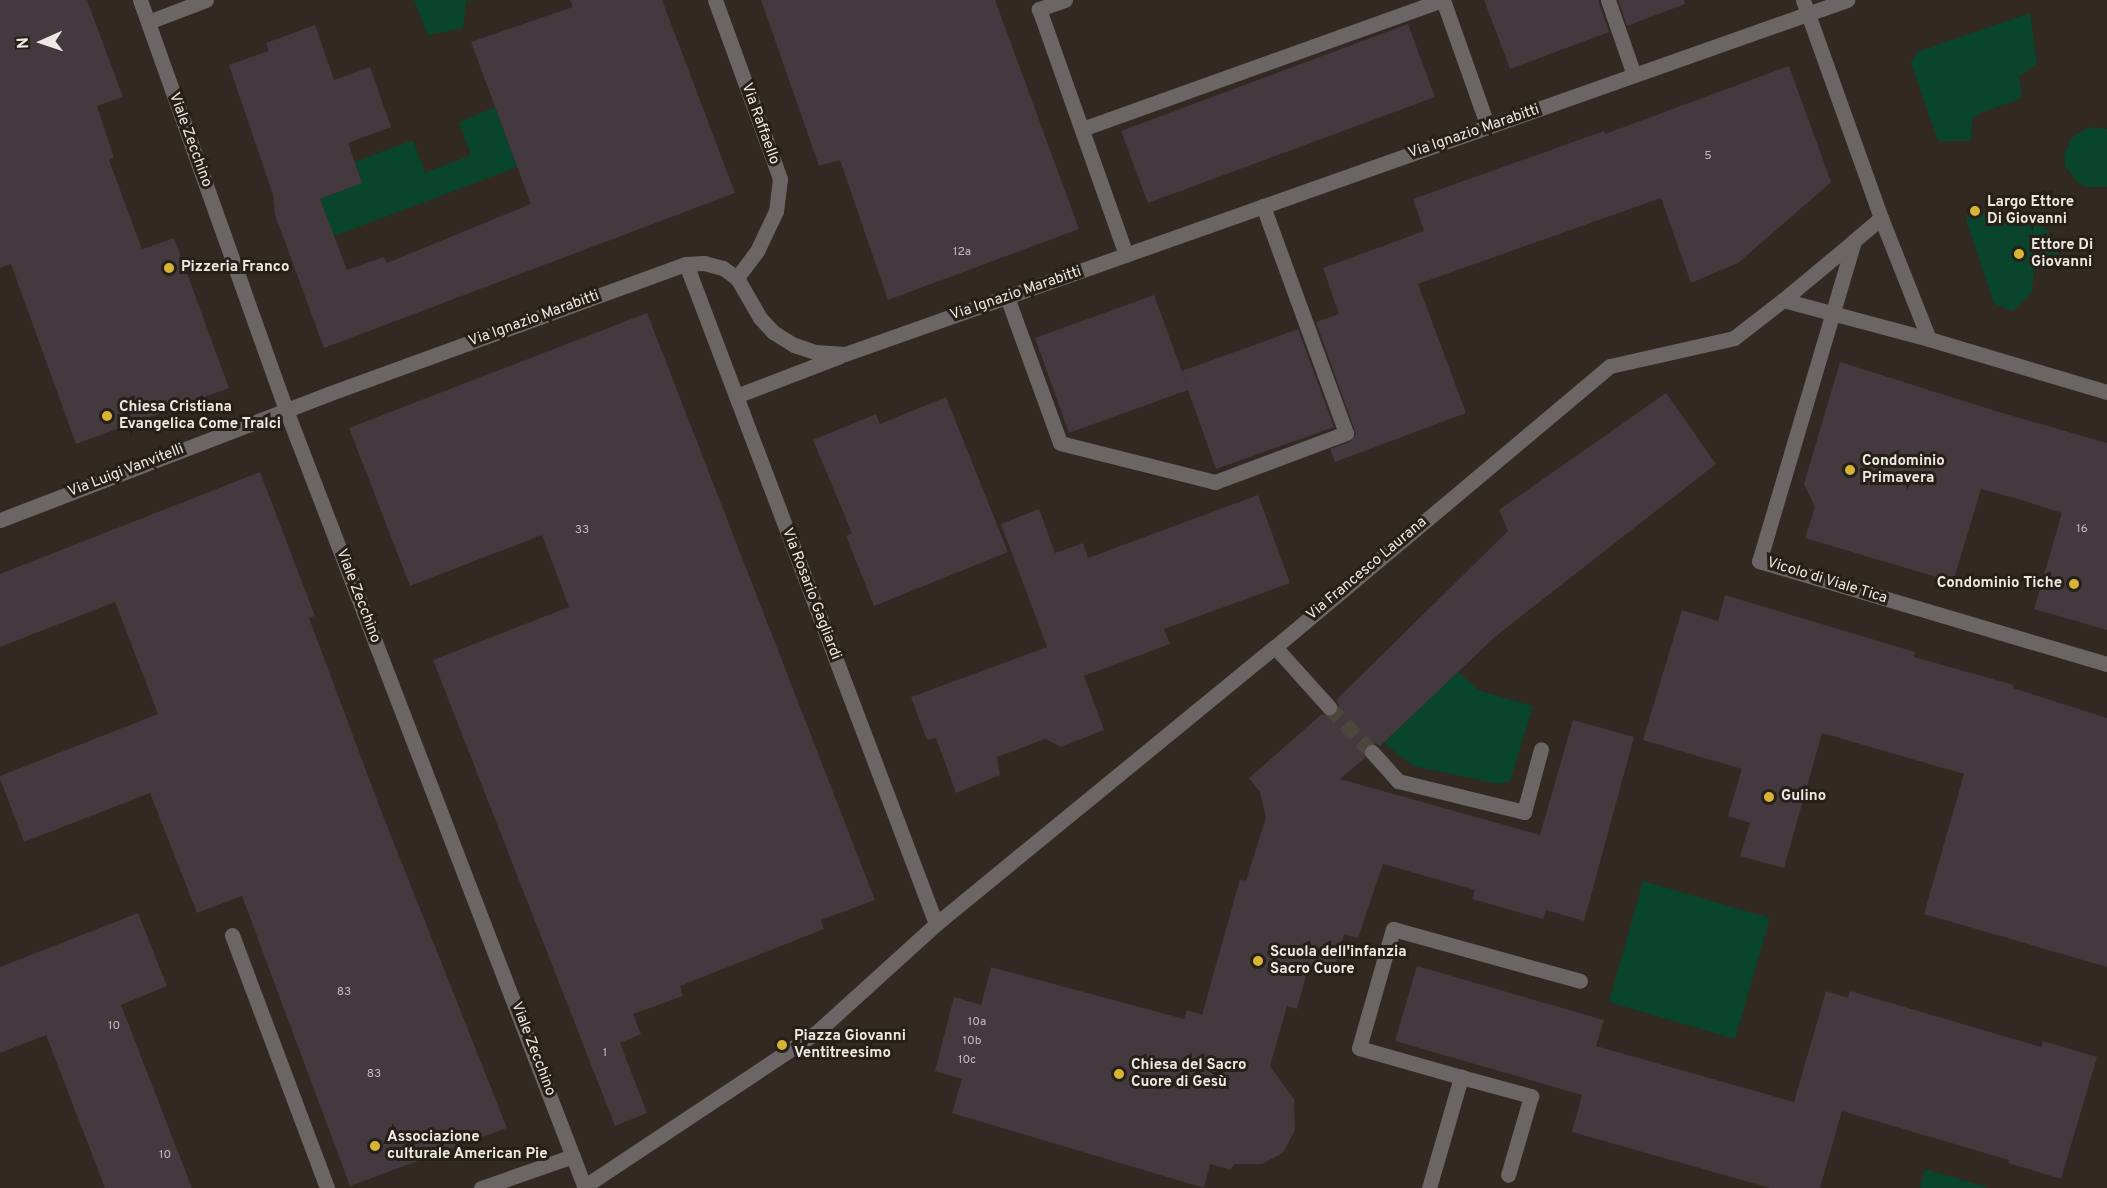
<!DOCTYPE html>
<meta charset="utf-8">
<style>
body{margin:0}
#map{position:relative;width:2107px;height:1188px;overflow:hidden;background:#312922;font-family:Overpass,sans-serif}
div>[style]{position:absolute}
.green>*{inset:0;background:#09442d}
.building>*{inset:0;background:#43393f}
.minor-tunnel>*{height:15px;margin-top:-7.5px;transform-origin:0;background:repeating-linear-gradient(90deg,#4d463f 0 15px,transparent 0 23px)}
.minor>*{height:15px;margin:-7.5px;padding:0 7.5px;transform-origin:7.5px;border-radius:7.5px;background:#6b6566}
.dots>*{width:16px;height:16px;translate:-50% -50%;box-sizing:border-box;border:3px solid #272019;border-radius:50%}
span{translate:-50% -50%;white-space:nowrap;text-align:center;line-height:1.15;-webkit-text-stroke:6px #272019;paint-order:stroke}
.number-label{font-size:12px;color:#c3bcbb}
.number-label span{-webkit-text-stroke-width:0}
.street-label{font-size:15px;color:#eee8e4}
.poi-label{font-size:15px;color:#eee8e4;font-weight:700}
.left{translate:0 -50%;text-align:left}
.right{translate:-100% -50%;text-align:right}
.north{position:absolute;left:12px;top:12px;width:60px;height:60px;-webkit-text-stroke:4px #272019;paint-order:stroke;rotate:267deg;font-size:16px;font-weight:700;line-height:24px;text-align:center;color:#eee8e4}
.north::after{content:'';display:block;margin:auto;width:21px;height:27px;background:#eee8e4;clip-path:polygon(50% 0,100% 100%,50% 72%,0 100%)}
</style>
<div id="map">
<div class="green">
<i style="clip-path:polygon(414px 0,478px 0,466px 1px,463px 28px,428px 35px)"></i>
<i style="clip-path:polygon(2030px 13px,2037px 64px,2019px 76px,2022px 98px,1980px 113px,1972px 119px,1971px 141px,1938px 141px,1911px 63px,1917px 52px)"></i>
<i style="clip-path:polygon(495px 107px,517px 167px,334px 236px,320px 199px,362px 183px,355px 162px,413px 140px,425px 173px,471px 155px,459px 122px)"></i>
<i style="clip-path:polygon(2090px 127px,2107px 129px,2107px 187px,2086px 187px,2077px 182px,2065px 166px,2064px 155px,2072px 137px)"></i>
<i style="clip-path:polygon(1967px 214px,2015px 215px,2039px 223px,2056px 240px,2058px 254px,2034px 267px,2032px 292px,2013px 311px,1994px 304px,1967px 222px)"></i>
<i style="clip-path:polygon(1457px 671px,1480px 691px,1533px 706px,1510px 781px,1499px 784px,1413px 766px,1384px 743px)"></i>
<i style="clip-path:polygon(1643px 881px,1770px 918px,1735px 1039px,1609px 1002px)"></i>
<i style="clip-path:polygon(1925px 1169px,1990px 1188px,1920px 1188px)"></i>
</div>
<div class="building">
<i style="clip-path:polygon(0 0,87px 0,123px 97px,97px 106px,114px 158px,109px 160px,142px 249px,174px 238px,229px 388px,76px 444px,11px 264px,0 268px)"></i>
<i style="clip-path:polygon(570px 0,662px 0,735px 193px,324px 348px,275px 215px,273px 195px,229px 65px,269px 51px,266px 43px,315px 25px,334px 80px,370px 67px,391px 127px,348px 143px,362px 183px,320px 199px,347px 270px,384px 257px,387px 263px,531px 204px,471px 42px,573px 7px)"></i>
<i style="clip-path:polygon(761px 0,995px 0,1079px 229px,888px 300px,840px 160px,819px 166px)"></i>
<i style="clip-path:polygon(1484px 0,1598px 0,1609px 32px,1510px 69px)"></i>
<i style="clip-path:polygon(1618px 0,1684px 0,1685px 4px,1627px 26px)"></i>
<i style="clip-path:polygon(1408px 24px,1435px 97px,1148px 203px,1121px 131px)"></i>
<i style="clip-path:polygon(1789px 66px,1831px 182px,1813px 198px,1738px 263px,1691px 283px,1661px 198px,1418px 284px,1466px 413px,1335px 462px,1330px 449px,1350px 442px,1356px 434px,1316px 322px,1339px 314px,1323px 268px,1424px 231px,1413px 199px,1604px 131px,1605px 134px)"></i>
<i style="clip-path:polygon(1154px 295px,1188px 388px,1182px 371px,1298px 329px,1334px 427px,1216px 469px,1188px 390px,1069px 433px,1035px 338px)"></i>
<i style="clip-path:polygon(647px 313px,875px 900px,821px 920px,824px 929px,680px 986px,683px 996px,633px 1014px,641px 1034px,620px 1043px,647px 1113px,615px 1126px,433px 660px,569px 607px,542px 535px,410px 586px,349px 428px)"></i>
<i style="clip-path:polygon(1840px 362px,1999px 412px,2107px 443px,2107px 630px,2034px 609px,2062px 513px,2018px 499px,1981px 489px,1953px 582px,1805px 538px,1815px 507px,1804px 484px)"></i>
<i style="clip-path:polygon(1666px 393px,1716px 464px,1496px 636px,1380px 746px,1374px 743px,1366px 744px,1363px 750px,1365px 758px,1340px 779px,1540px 835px,1573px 720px,1634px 737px,1584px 921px,1546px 910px,1543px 919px,1472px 899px,1475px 890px,1383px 864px,1358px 938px,1344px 934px,1333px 974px,1308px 968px,1297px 1009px,1287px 1006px,1270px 1066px,1294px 1099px,1295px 1130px,1283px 1153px,1262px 1164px,1234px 1164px,1231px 1170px,1210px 1164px,1204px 1188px,952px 1113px,962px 1079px,935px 1071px,954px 997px,981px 1005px,991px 967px,1184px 1019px,1187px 1010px,1202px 1015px,1240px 879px,1246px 881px,1266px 817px,1260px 792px,1249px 778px,1322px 714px,1330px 717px,1336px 714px,1339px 706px,1336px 700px,1508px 531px,1499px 510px)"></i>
<i style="clip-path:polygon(946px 397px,1008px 552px,874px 606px,846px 536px,852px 533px,813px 440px,876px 414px,880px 424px)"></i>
<i style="clip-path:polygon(260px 472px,315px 616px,309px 618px,380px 808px,507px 1128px,350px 1186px,242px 896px,197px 913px,150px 793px,24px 842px,0 779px,0 776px,158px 714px,115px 602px,0 647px,0 574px)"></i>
<i style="clip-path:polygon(1258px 495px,1290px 583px,1164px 629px,1170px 644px,1084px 676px,1104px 730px,1061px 747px,1045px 739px,997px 757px,1000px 775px,956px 793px,936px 738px,927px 740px,911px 697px,1047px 647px,1001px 524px,1039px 509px,1055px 553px,1083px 543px,1088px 558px)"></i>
<i style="clip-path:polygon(1725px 595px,1915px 652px,1914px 657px,2014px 685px,2013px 688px,2107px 718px,2107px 967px,1924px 914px,1964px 774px,1822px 733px,1784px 868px,1740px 856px,1750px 823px,1728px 816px,1742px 769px,1643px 740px,1682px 610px,1718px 621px)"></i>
<i style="clip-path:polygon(138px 913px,167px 986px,121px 1005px,192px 1188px,105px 1188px,46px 1035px,0 1053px,0 967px)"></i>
<i style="clip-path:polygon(1417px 966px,1604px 1020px,1596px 1046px,1794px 1102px,1826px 991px,1848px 998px,1850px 991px,2041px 1047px,2043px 1041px,2097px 1057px,2061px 1179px,2008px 1163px,2009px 1160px,1842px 1111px,1820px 1188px,1770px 1188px,1572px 1132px,1582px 1095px,1395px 1041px)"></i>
</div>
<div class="minor-tunnel">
<i style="left:1329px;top:707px;width:62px;rotate:46.3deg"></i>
</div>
<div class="minor">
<i style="left:140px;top:0;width:435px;rotate:70.4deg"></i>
<i style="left:286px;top:410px;width:833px;rotate:68.98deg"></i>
<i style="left:715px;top:0;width:190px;rotate:70deg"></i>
<i style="left:780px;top:179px;width:32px;rotate:97deg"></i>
<i style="left:776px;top:211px;width:44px;rotate:115.4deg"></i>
<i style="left:757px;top:251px;width:34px;rotate:127deg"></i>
<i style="left:1065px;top:0;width:28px;rotate:161deg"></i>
<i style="left:1039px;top:9px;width:261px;rotate:70.5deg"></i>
<i style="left:1443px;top:0;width:135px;rotate:70.5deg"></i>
<i style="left:1608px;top:0;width:79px;rotate:70.9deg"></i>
<i style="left:1803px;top:0;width:232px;rotate:70.3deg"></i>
<i style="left:1881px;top:218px;width:130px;rotate:68.4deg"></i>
<i style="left:1929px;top:339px;width:186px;rotate:16.6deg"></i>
<i style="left:148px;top:22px;width:62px;rotate:-20.8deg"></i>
<i style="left:1082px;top:129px;width:382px;rotate:-19.7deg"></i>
<i style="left:1881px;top:218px;width:35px;rotate:140deg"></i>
<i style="left:1854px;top:241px;width:334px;rotate:106.5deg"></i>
<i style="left:1759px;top:561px;width:363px;rotate:16.5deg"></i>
<i style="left:686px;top:264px;width:706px;rotate:69.25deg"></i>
<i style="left:1007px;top:297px;width:155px;rotate:70deg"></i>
<i style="left:1060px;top:443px;width:160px;rotate:14.1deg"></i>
<i style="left:1215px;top:482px;width:140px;rotate:-20.5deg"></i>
<i style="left:1346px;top:433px;width:242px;rotate:-110.1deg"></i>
<i style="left:1783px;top:300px;width:92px;rotate:-39.7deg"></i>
<i style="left:736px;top:396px;width:111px;rotate:-21deg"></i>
<i style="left:0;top:520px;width:351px;rotate:-21deg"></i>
<i style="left:328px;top:394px;width:381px;rotate:-20deg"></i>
<i style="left:686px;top:264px;width:18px;rotate:-3deg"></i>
<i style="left:704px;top:263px;width:20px;rotate:15deg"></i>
<i style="left:723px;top:268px;width:17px;rotate:36deg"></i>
<i style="left:737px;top:278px;width:46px;rotate:60.1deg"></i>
<i style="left:760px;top:318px;width:19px;rotate:47deg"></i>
<i style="left:773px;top:332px;width:25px;rotate:32deg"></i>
<i style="left:794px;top:345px;width:22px;rotate:18deg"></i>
<i style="left:815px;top:352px;width:30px;rotate:4deg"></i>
<i style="left:845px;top:354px;width:1063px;rotate:-19.46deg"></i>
<i style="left:1275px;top:647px;width:81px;rotate:48deg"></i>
<i style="left:1372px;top:752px;width:39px;rotate:48deg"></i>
<i style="left:1398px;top:781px;width:130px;rotate:13.8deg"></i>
<i style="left:1524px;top:812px;width:65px;rotate:-74.9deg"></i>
<i style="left:232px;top:935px;width:270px;rotate:69.4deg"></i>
<i style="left:1461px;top:1077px;width:73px;rotate:15.2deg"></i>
<i style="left:1531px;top:1096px;width:82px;rotate:106.2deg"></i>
<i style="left:585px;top:1186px;width:280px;rotate:-33.6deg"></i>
<i style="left:818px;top:1031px;width:159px;rotate:-42.2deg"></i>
<i style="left:936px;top:924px;width:438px;rotate:-39.3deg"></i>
<i style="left:1275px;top:647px;width:437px;rotate:-40deg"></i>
<i style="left:1610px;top:366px;width:127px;rotate:-12.7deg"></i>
<i style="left:1734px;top:338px;width:62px;rotate:-37.8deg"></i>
<i style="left:1783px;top:300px;width:151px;rotate:15deg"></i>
<i style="left:481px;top:1188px;width:97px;rotate:-19.2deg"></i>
<i style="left:1429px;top:1188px;width:116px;rotate:-73.9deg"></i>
<i style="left:1461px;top:1077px;width:106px;rotate:-164.1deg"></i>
<i style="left:1359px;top:1048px;width:124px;rotate:-74.1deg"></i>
<i style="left:1393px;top:929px;width:194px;rotate:15.5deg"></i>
</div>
<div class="dots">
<i style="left:1975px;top:211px;background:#d8b434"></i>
<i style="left:2019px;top:254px;background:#d8b434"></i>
<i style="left:169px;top:268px;background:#d8b434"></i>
<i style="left:107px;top:416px;background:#d8b434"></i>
<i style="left:1850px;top:470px;background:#d8b434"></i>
<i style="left:2074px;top:584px;background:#d8b434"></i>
<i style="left:1769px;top:797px;background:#d8b434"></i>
<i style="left:1258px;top:961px;background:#d8b434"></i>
<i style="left:782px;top:1045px;background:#d8b434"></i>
<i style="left:1119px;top:1074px;background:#d8b434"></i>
<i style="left:375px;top:1146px;background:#d8b434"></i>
</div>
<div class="number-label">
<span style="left:1708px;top:157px">5</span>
<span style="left:962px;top:253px">12a</span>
<span style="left:2082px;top:530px">16</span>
<span style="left:582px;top:531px">33</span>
<span style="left:344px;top:993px">83</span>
<span style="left:977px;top:1023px">10a</span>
<span style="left:114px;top:1027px">10</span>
<span style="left:972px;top:1042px">10b</span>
<span style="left:605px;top:1054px">1</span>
<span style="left:967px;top:1061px">10c</span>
<span style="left:374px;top:1075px">83</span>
<span style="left:165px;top:1156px">10</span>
</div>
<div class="street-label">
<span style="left:760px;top:124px;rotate:70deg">Via Raffaello</span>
<span style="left:1474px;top:132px;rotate:-19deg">Via Ignazio Marabitti</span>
<span style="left:190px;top:140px;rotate:70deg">Viale Zecchino</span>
<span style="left:1016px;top:294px;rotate:-19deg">Via Ignazio Marabitti</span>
<span style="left:534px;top:319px;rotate:-20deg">Via Ignazio Marabitti</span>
<span style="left:126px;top:471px;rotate:-21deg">Via Luigi Vanvitelli</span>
<span style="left:1367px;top:569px;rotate:-40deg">Via Francesco Laurana</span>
<span style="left:1827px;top:581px;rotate:17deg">Vicolo di Viale Tica</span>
<span style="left:811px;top:594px;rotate:69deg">Via Rosario Gagliardi</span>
<span style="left:358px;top:596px;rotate:69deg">Viale Zecchino</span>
<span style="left:533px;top:1049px;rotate:69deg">Viale Zecchino</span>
</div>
<div class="poi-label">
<span class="left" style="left:1987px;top:211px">Largo Ettore<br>Di Giovanni</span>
<span class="left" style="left:2031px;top:254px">Ettore Di<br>Giovanni</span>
<span class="left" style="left:181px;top:268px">Pizzeria Franco</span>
<span class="left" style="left:119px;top:416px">Chiesa Cristiana<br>Evangelica Come Tralci</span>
<span class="left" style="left:1862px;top:470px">Condominio<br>Primavera</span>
<span class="right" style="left:2062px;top:584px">Condominio Tiche</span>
<span class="left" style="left:1781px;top:797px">Gulino</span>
<span class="left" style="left:1270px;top:961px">Scuola dell'infanzia<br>Sacro Cuore</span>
<span class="left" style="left:794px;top:1045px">Piazza Giovanni<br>Ventitreesimo</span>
<span class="left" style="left:1131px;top:1074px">Chiesa del Sacro<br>Cuore di Gesù</span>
<span class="left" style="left:387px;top:1146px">Associazione<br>culturale American Pie</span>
</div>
<div class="north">N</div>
</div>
